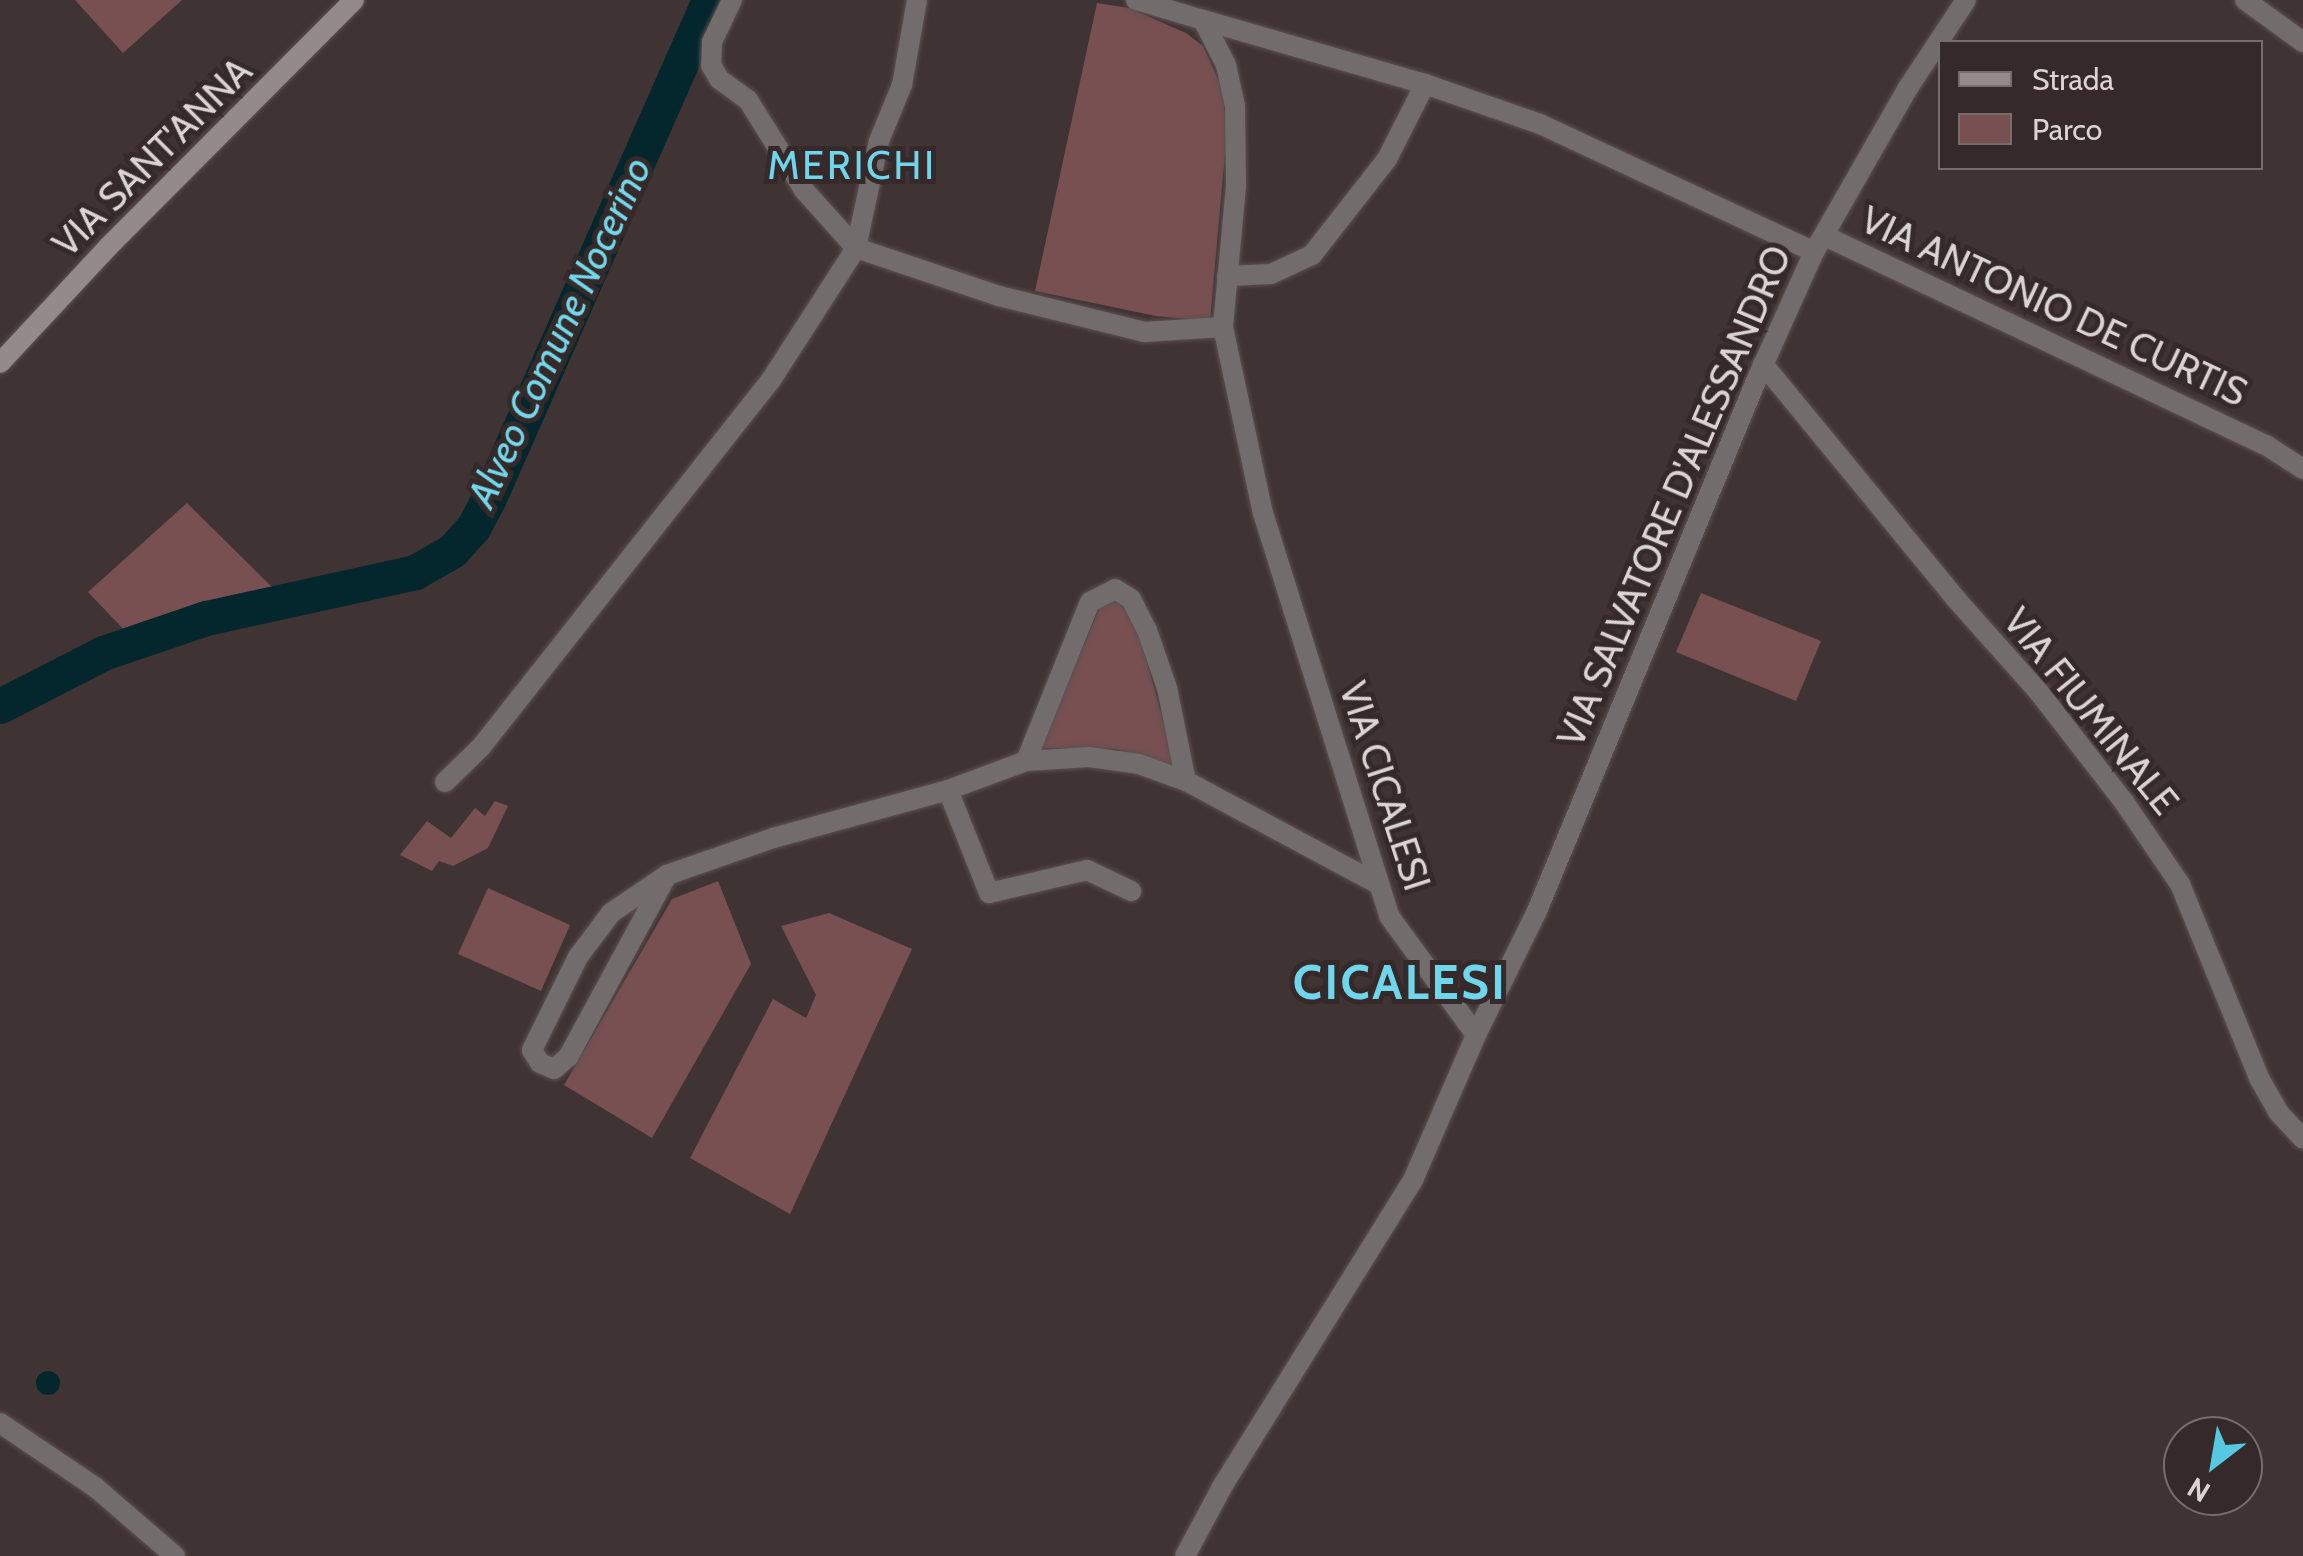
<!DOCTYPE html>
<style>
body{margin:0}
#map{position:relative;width:2303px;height:1556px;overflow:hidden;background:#403333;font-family:Cabin,sans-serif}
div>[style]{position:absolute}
.green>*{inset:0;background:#785052}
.water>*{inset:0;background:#03272d}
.round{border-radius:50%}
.river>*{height:35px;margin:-17.5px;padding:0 17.5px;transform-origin:17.5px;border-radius:17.5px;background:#03272d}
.roads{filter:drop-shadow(0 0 2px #5c5050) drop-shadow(0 0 2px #5c5050)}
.minor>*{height:20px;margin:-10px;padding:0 10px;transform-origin:10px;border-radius:10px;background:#736c6d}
.secondary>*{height:20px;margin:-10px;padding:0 10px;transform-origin:10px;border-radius:10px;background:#958a8b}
span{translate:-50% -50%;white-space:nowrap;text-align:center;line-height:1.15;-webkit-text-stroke:10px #352929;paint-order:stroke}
.street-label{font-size:38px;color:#dcd4d4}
.neighbourhood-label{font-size:40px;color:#6fd6eb;letter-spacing:2.5px}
.water-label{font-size:40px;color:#72d8ec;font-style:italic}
.district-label{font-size:48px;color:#6fd6eb;font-weight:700;letter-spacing:2.5px}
.legend{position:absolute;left:1938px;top:40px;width:325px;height:130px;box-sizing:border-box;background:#352929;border:2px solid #786d6d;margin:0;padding:12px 18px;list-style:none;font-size:30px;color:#dcd4d4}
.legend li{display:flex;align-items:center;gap:20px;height:50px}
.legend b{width:50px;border:2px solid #786d6d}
.north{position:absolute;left:2163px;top:1416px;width:100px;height:100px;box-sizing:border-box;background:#352929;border:2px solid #786d6d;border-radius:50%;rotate:211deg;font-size:28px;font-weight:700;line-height:40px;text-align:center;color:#dcd4d4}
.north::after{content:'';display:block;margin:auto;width:35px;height:45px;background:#56c9e0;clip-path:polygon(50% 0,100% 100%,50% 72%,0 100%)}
</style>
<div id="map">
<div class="green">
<i style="clip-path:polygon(75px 0,182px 0,123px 53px)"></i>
<i style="clip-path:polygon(1097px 3px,1129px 8px,1186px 33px,1203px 46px,1222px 88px,1227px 131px,1210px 321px,1156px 316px,1035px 291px)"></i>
<i style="clip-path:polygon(187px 503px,277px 592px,128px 634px,88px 592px)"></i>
<i style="clip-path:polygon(1701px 593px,1821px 641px,1796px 701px,1676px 652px)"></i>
<i style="clip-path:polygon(1112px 600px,1125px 604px,1139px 633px,1175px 765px,1115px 749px,1041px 748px,1102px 602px)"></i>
<i style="clip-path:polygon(495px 801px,508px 806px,488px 848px,453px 866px,439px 861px,432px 871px,400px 855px,427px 821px,451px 838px,475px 808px,485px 816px)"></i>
<i style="clip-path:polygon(718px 881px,751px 964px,652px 1138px,564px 1085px,672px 899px)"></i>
<i style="clip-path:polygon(488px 888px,570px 925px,541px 991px,458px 954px)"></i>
<i style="clip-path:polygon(829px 913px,912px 949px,790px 1214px,690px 1158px,773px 999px,806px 1018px,816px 995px,781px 926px)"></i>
</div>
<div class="water">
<i class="round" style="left:36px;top:1371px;width:24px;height:24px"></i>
</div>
<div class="river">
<i style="left:0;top:706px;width:116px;rotate:-27.2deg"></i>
<i style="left:103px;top:653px;width:109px;rotate:-18.8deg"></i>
<i style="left:206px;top:618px;width:214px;rotate:-12.4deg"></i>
<i style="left:415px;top:572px;width:43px;rotate:-29.6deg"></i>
<i style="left:452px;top:551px;width:31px;rotate:-48deg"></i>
<i style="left:473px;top:528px;width:32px;rotate:-62deg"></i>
<i style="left:488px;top:500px;width:547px;rotate:-66.15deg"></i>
</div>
<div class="roads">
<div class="minor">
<i style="left:732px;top:0;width:47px;rotate:115.5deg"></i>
<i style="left:712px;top:42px;width:23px;rotate:92deg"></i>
<i style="left:711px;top:65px;width:16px;rotate:60deg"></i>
<i style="left:719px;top:79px;width:36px;rotate:36deg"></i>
<i style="left:748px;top:100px;width:106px;rotate:58.1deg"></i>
<i style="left:804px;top:190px;width:78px;rotate:48.1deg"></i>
<i style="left:856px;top:248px;width:151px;rotate:18.6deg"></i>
<i style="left:999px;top:296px;width:149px;rotate:13.9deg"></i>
<i style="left:1144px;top:332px;width:79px;rotate:-3.6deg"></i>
<i style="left:1136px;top:0;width:70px;rotate:16.6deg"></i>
<i style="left:1203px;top:20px;width:51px;rotate:62.9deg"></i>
<i style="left:1226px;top:65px;width:42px;rotate:77.6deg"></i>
<i style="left:1235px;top:106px;width:80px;rotate:89.3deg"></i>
<i style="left:1236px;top:186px;width:142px;rotate:95.3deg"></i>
<i style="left:1223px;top:327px;width:190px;rotate:77.9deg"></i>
<i style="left:1263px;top:513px;width:422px;rotate:72.6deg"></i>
<i style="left:1389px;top:916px;width:147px;rotate:53.8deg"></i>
<i style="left:1476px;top:1035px;width:158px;rotate:113.5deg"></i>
<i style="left:1413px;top:1180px;width:364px;rotate:121.9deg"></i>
<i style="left:1221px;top:1489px;width:76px;rotate:118.2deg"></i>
<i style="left:2245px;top:0;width:72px;rotate:35.9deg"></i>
<i style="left:1203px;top:20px;width:231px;rotate:16.1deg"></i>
<i style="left:1425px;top:84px;width:122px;rotate:19.2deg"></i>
<i style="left:1540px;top:124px;width:302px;rotate:25deg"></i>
<i style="left:1825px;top:236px;width:488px;rotate:25.4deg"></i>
<i style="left:2266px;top:445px;width:44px;rotate:33deg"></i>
<i style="left:1227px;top:276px;width:44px;rotate:-2.6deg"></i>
<i style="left:1271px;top:274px;width:45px;rotate:-24.9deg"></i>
<i style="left:1312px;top:255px;width:122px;rotate:-52deg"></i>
<i style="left:1387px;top:159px;width:84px;rotate:-63.1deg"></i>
<i style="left:1763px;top:364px;width:304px;rotate:50.6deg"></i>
<i style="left:1956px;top:599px;width:123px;rotate:48.3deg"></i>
<i style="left:2038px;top:691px;width:140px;rotate:52.2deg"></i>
<i style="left:2124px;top:802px;width:99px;rotate:55.7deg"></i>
<i style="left:2180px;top:884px;width:209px;rotate:67.8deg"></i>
<i style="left:2259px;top:1078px;width:40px;rotate:60.3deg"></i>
<i style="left:2279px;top:1113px;width:35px;rotate:47deg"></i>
<i style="left:1026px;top:761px;width:171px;rotate:-68.1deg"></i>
<i style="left:1090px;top:602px;width:28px;rotate:-27deg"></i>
<i style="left:1115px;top:589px;width:19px;rotate:32deg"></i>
<i style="left:1131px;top:599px;width:35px;rotate:63deg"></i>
<i style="left:1147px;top:630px;width:61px;rotate:71deg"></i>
<i style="left:1167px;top:688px;width:95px;rotate:78.5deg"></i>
<i style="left:445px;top:782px;width:50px;rotate:-44.2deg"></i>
<i style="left:481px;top:747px;width:468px;rotate:-51.7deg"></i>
<i style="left:771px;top:380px;width:157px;rotate:-57.2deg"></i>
<i style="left:856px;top:248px;width:109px;rotate:-77.9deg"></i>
<i style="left:879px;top:141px;width:61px;rotate:-67.7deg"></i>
<i style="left:902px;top:85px;width:86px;rotate:-80deg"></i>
<i style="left:948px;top:790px;width:111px;rotate:68.3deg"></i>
<i style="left:989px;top:893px;width:101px;rotate:-13.2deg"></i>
<i style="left:1087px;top:870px;width:49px;rotate:25.5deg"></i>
<i style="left:667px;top:875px;width:207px;rotate:118.5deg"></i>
<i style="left:568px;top:1057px;width:18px;rotate:139deg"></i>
<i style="left:554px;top:1069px;width:15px;rotate:-157deg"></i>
<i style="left:540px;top:1063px;width:15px;rotate:-122deg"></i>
<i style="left:532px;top:1050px;width:104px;rotate:-63.7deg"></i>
<i style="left:578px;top:957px;width:55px;rotate:-53.1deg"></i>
<i style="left:611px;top:913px;width:68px;rotate:-34.2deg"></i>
<i style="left:667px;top:875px;width:112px;rotate:-19.2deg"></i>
<i style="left:773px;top:838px;width:181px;rotate:-15.3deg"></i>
<i style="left:948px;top:790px;width:83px;rotate:-20.4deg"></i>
<i style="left:1026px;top:761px;width:63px;rotate:-3.6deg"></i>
<i style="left:1089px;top:757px;width:50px;rotate:8deg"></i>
<i style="left:1139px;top:764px;width:50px;rotate:19.9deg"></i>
<i style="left:1186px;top:781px;width:218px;rotate:28.2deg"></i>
<i style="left:1476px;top:1035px;width:138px;rotate:-63.8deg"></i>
<i style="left:1537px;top:911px;width:573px;rotate:-67.55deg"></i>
<i style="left:1756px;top:381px;width:141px;rotate:-65.8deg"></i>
<i style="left:1814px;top:252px;width:189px;rotate:-60.2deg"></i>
<i style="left:1908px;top:88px;width:105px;rotate:-56.6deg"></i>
<i style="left:0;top:1423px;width:115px;rotate:34deg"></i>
<i style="left:95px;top:1487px;width:106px;rotate:40.8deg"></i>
</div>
<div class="secondary">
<i style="left:0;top:363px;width:160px;rotate:-47deg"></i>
<i style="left:109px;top:246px;width:347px;rotate:-45.1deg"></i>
</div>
</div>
<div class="street-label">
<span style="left:152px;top:157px;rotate:-45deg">VIA SANT'ANNA</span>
<span style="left:2054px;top:306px;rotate:25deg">VIA ANTONIO DE CURTIS</span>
<span style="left:1674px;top:496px;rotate:-67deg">VIA SALVATORE D'ALESSANDRO</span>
<span style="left:2091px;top:711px;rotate:51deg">VIA FIUMINALE</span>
<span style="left:1385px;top:786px;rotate:72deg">VIA CICALESI</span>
</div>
<div class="neighbourhood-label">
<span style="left:852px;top:165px">MERICHI</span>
</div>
<div class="water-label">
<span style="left:559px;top:332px;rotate:-65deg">Alveo Comune Nocerino</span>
</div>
<div class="district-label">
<span style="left:1400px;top:983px">CICALESI</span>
</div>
<ul class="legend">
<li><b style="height:12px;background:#958a8b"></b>Strada</li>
<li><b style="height:28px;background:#785052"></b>Parco</li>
</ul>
<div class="north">N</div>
</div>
